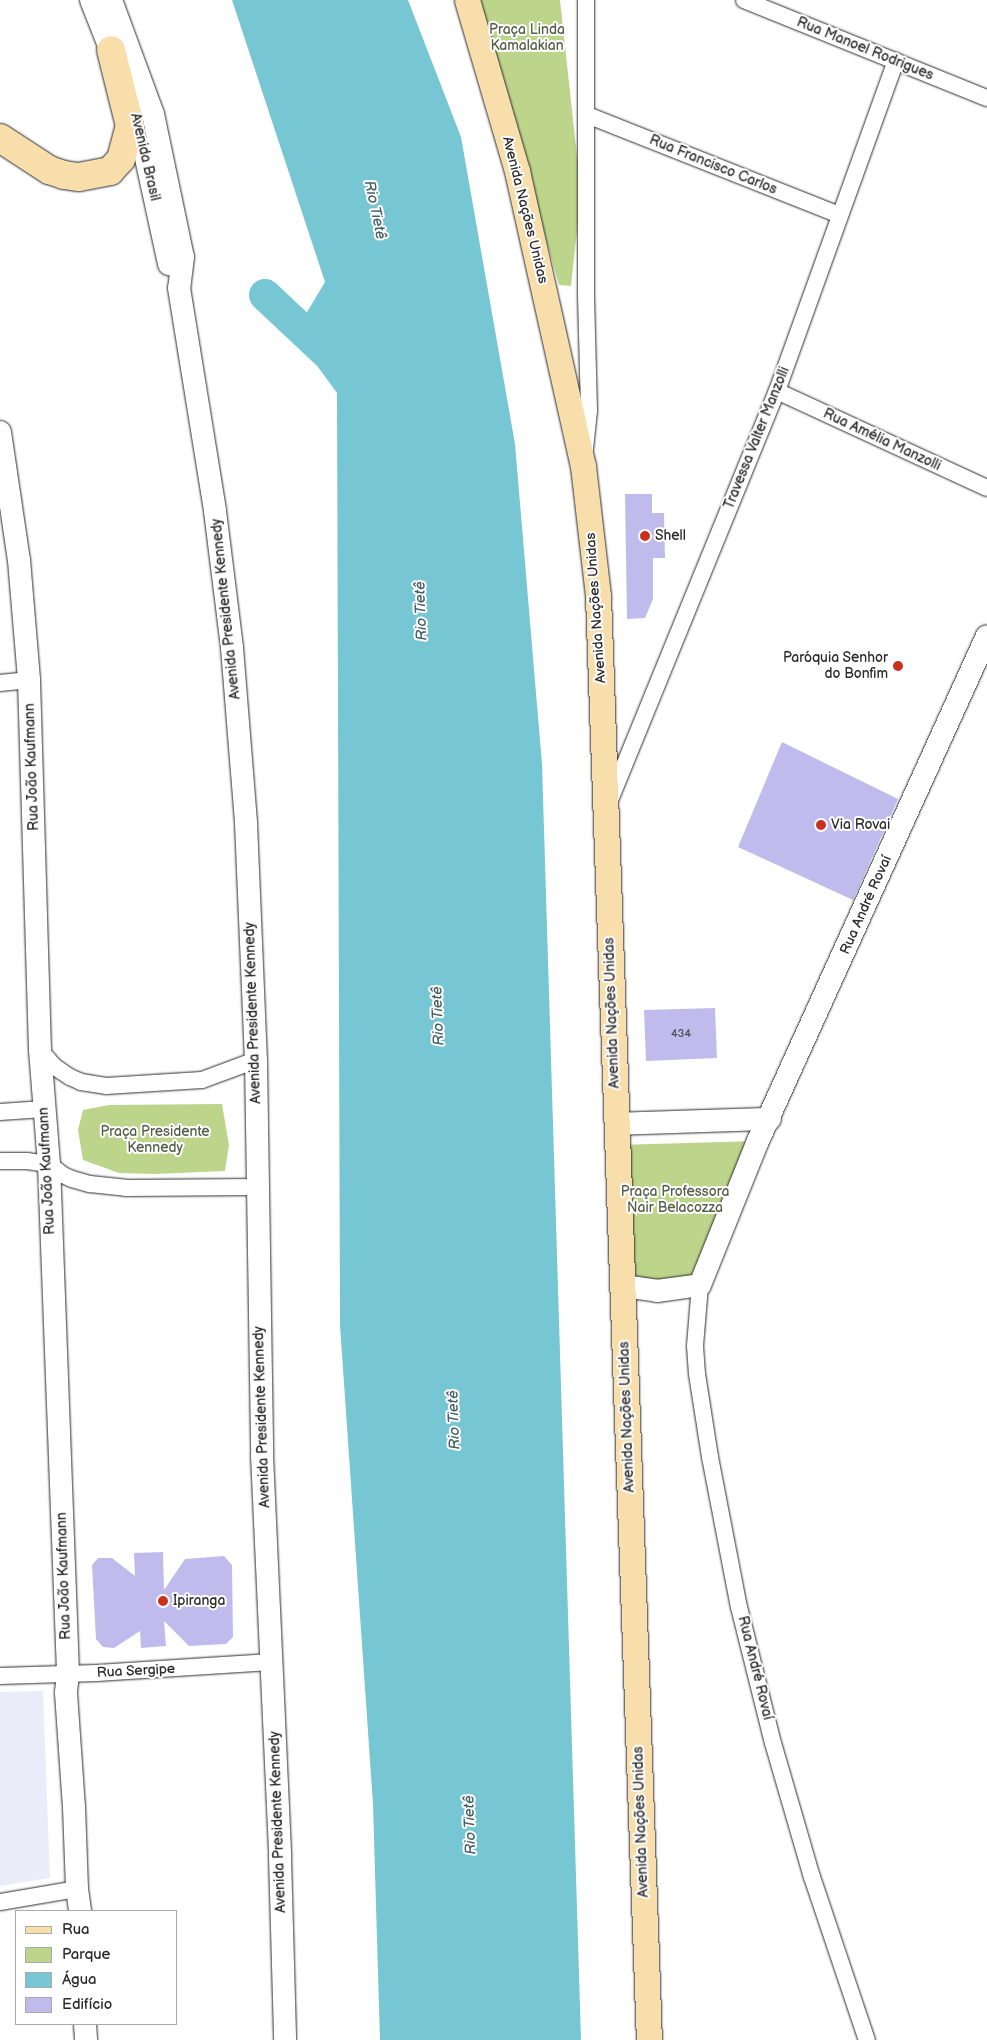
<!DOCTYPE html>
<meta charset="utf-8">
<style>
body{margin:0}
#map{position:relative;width:987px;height:2040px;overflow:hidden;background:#fff;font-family:"Balsamiq Sans",sans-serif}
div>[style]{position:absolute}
.built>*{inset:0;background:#ecebfa}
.green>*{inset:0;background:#bcd58b}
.water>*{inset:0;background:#77c6d4}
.river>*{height:32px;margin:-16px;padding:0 16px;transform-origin:16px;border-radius:16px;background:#77c6d4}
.building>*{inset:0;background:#c1bbed}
.roads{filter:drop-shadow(0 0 1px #2b2b2b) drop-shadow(0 0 1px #2b2b2b)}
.street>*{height:16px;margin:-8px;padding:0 8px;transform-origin:8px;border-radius:8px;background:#fff}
.secondary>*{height:22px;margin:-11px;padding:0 11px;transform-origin:11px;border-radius:11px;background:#fff}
.primary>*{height:25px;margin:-12.5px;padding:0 12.5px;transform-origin:12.5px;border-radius:12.5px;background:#f8deab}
.highway>*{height:28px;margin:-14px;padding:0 14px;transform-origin:14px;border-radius:14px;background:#f8deab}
.dots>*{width:14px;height:14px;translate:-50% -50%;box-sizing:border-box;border:2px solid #fff;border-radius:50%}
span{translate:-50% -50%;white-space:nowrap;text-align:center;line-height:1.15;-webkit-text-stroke:4px #fff;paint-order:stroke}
.number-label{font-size:11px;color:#504f5c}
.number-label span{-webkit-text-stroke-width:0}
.park-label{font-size:14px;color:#565e48}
.street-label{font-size:14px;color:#2b2b2b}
.poi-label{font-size:14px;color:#2b2b2b}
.left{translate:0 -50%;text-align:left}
.right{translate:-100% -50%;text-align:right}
.water-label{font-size:15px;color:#466166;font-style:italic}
.legend{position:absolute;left:15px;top:1910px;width:162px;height:115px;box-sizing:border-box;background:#fff;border:1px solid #aaa;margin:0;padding:6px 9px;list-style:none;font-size:15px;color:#2b2b2b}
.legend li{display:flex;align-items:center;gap:10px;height:25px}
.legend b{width:25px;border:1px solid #aaa}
</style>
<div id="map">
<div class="built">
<i style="clip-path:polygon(43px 1691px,50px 1878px,0 1886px,0 1692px)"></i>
</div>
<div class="green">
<i style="clip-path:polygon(478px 0,560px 0,581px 193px,571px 286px,559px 285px)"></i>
<i style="clip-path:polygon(222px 1104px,229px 1145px,225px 1171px,156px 1174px,119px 1173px,83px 1160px,78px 1130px,83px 1110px,109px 1105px)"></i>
<i style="clip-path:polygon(758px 1141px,700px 1285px,623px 1286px,617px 1145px)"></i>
</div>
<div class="water">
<i style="clip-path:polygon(232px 0,408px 0,461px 137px,515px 444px,542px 764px,581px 2040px,380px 2040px,373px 1804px,340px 1325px,337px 393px,294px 334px,325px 282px)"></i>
</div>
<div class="river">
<i style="left:265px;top:295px;width:91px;rotate:43.2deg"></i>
</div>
<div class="building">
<i style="clip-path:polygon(625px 494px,652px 494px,652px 513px,664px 513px,665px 558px,653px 558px,653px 599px,645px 618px,627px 619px)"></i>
<i style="clip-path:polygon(782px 742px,898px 799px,853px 900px,738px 847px)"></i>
<i style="clip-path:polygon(715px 1008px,717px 1058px,646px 1061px,644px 1010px)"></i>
<i style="clip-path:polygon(163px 1552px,164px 1590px,185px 1559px,224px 1556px,232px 1565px,233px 1637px,226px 1644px,189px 1646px,164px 1621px,166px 1646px,141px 1648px,140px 1631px,114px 1648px,103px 1647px,96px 1639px,92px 1565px,98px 1558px,112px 1558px,135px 1576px,134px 1553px)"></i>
</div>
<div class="roads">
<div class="street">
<i style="left:744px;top:0;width:262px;rotate:22deg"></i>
<i style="left:587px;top:115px;width:272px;rotate:21.6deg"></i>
<i style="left:777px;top:391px;width:231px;rotate:24.8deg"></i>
<i style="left:585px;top:449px;width:39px;rotate:-84deg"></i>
<i style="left:589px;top:410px;width:118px;rotate:-91.5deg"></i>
<i style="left:586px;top:292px;width:292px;rotate:-90deg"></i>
<i style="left:0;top:683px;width:29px;rotate:-6deg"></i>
<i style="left:610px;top:800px;width:442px;rotate:-67.8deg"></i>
<i style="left:777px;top:391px;width:351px;rotate:-70.2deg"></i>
<i style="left:40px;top:1050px;width:23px;rotate:49deg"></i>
<i style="left:55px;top:1067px;width:18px;rotate:34deg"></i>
<i style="left:70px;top:1077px;width:12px;rotate:24deg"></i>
<i style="left:81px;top:1082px;width:25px;rotate:9deg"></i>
<i style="left:106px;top:1086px;width:96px;rotate:-3.6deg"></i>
<i style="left:202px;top:1080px;width:58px;rotate:-20.3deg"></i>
<i style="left:0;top:1112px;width:44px;rotate:-3.9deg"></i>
<i style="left:0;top:1161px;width:27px"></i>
<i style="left:27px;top:1161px;width:22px;rotate:8deg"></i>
<i style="left:49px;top:1164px;width:18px;rotate:38deg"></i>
<i style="left:63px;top:1175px;width:10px;rotate:24deg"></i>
<i style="left:72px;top:1179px;width:19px;rotate:16deg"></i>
<i style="left:90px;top:1184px;width:36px;rotate:6deg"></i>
<i style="left:126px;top:1188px;width:131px;rotate:-0.4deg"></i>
<i style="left:700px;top:1285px;width:61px;rotate:94.7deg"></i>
<i style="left:695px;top:1346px;width:28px;rotate:86deg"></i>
<i style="left:697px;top:1374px;width:84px;rotate:81.1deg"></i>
<i style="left:710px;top:1457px;width:153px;rotate:79.1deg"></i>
<i style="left:739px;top:1607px;width:140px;rotate:76deg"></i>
<i style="left:773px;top:1743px;width:140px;rotate:73.8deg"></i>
<i style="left:812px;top:1877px;width:172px;rotate:71.4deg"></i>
<i style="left:0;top:1676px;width:97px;rotate:-1.8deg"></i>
<i style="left:97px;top:1673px;width:174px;rotate:-3.6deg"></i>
<i style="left:0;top:1902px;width:78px;rotate:-9.6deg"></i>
</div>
<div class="secondary">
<i style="left:91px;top:0;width:71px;rotate:68.5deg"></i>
<i style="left:111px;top:0;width:121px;rotate:69.8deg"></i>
<i style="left:153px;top:114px;width:146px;rotate:78.2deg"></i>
<i style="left:183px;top:257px;width:31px;rotate:97deg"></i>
<i style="left:179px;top:288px;width:226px;rotate:80.8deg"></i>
<i style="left:215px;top:511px;width:138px;rotate:82.9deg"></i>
<i style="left:232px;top:648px;width:176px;rotate:85.4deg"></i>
<i style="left:246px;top:823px;width:237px;rotate:87.6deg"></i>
<i style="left:256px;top:1060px;width:395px;rotate:89.1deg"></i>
<i style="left:262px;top:1455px;width:402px;rotate:87.4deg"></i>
<i style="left:280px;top:1857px;width:183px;rotate:88.4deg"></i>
<i style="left:144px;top:149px;width:118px;rotate:77.7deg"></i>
<i style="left:0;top:432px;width:129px;rotate:81.6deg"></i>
<i style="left:19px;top:560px;width:120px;rotate:85.2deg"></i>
<i style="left:29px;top:680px;width:370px;rotate:88.3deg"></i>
<i style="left:40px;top:1050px;width:114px;rotate:85.5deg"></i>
<i style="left:49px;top:1164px;width:509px;rotate:87.86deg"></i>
<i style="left:68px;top:1673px;width:20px;rotate:96deg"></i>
<i style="left:66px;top:1693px;width:114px;rotate:86deg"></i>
<i style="left:74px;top:1807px;width:82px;rotate:87.9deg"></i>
<i style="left:77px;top:1889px;width:22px;rotate:82deg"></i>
<i style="left:616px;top:1124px;width:154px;rotate:-1.9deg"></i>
<i style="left:623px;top:1286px;width:34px;rotate:8deg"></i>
<i style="left:657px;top:1291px;width:43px;rotate:-7.9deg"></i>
<i style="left:700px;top:1285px;width:155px;rotate:-68.1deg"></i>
<i style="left:758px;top:1141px;width:554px;rotate:-65.61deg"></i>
<i style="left:85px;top:2024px;width:16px;rotate:86deg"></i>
</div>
<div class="primary">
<i style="left:467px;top:0;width:178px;rotate:73.7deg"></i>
<i style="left:517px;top:171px;width:302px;rotate:77.4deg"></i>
<i style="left:583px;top:466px;width:131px;rotate:83.4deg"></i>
<i style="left:598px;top:596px;width:1445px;rotate:87.98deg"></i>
</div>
<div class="highway">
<i style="left:0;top:138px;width:59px;rotate:33.1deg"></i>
<i style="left:49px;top:170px;width:16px;rotate:18deg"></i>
<i style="left:64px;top:175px;width:15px;rotate:8deg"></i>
<i style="left:79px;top:177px;width:32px;rotate:-11deg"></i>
<i style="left:110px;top:171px;width:16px;rotate:-47deg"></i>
<i style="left:121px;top:159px;width:34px;rotate:-75deg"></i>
<i style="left:130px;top:126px;width:78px;rotate:-104deg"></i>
</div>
</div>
<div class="dots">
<i style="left:645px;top:536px;background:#c8321e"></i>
<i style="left:898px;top:666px;background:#c8321e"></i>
<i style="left:821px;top:825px;background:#c8321e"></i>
<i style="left:163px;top:1601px;background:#c8321e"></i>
</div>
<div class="number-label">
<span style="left:681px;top:1034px">434</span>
</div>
<div class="park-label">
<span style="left:527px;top:38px">Praça Linda<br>Kamalakian</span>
<span style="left:155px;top:1140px">Praça Presidente<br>Kennedy</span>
<span style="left:675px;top:1200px">Praça Professora<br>Nair Belacozza</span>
</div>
<div class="street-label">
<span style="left:865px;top:49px;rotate:22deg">Rua Manoel Rodrigues</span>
<span style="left:145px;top:157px;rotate:77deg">Avenida Brasil</span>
<span style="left:713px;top:165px;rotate:22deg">Rua Francisco Carlos</span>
<span style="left:525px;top:210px;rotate:76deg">Avenida Nações Unidas</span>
<span style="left:757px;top:438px;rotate:-68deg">Travessa Valter Manzolli</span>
<span style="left:882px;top:440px;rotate:25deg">Rua Amélia Manzolli</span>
<span style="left:596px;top:608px;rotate:-94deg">Avenida Nações Unidas</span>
<span style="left:226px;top:609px;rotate:-96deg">Avenida Presidente Kennedy</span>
<span style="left:32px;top:767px;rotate:-92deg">Rua João Kaufmann</span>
<span style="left:866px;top:905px;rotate:-66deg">Rua André Rovaí</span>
<span style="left:253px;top:1013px;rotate:-92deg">Avenida Presidente Kennedy</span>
<span style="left:612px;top:1013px;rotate:-92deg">Avenida Nações Unidas</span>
<span style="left:47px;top:1171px;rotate:-93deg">Rua João Kaufmann</span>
<span style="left:262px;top:1417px;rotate:-92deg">Avenida Presidente Kennedy</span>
<span style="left:627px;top:1417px;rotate:-92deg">Avenida Nações Unidas</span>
<span style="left:64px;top:1576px;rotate:-92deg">Rua João Kaufmann</span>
<span style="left:755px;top:1668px;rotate:76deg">Rua André Rovaí</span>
<span style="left:136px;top:1671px;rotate:-3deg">Rua Sergipe</span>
<span style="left:278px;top:1822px;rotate:-92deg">Avenida Presidente Kennedy</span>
<span style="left:641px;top:1822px;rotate:-92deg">Avenida Nações Unidas</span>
</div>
<div class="poi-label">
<span class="left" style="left:655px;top:536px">Shell</span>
<span class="right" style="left:888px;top:666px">Paróquia Senhor<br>do Bonfim</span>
<span class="left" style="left:831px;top:825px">Via Rovai</span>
<span class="left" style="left:173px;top:1601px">Ipiranga</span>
</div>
<div class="water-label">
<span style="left:375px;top:210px;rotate:78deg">Rio Tietê</span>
<span style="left:421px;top:611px;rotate:-92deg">Rio Tietê</span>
<span style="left:438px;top:1016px;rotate:-92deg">Rio Tietê</span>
<span style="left:454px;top:1420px;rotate:-92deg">Rio Tietê</span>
<span style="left:470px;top:1825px;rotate:-92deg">Rio Tietê</span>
</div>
<ul class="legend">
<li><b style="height:6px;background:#f8deab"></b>Rua</li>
<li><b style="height:14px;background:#bcd58b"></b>Parque</li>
<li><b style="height:14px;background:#77c6d4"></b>Água</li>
<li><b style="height:14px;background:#c1bbed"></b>Edifício</li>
</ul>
</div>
